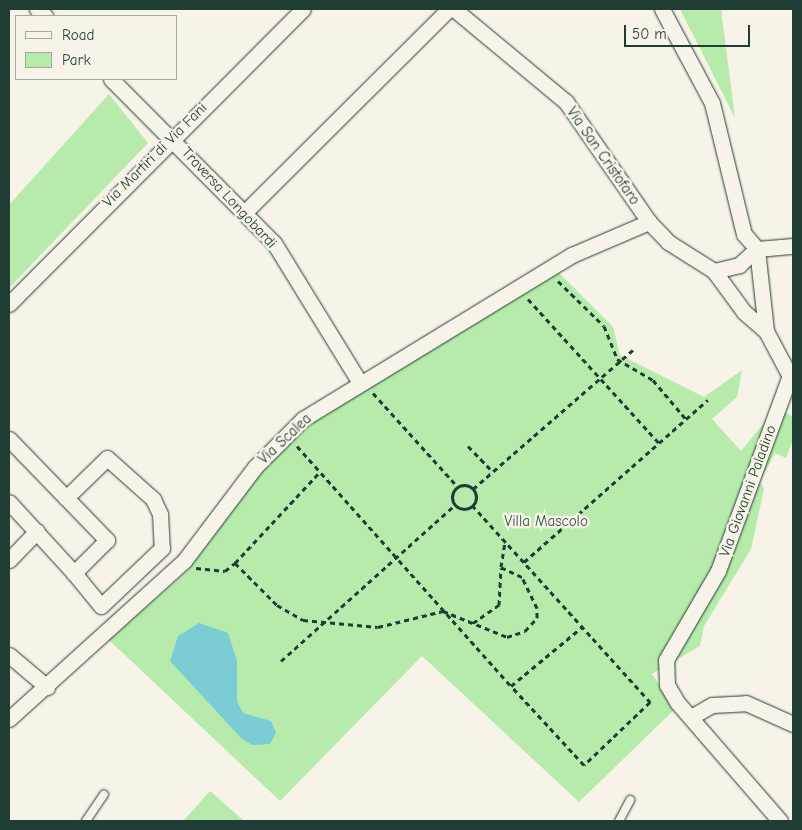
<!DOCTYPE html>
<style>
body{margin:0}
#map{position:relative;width:802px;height:830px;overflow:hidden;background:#f7f3e8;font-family:"Comic Neue",sans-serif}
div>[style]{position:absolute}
.green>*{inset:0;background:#b7ebab}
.water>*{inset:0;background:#7bccd5}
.path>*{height:3px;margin-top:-1.5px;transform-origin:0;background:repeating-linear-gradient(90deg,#1f3d34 0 5px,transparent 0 9px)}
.path>.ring{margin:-1.5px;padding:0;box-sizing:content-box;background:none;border:3px solid #1f3d34;border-radius:50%}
.roads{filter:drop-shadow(0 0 1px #1f3d34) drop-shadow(0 0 1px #1f3d34)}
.service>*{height:8px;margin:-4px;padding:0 4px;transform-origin:4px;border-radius:4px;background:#f7f3e8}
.minor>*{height:15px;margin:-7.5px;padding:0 7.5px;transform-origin:7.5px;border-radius:7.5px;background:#f7f3e8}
span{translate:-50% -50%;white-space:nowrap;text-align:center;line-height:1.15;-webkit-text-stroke:5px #f7f3e8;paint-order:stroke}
.street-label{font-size:15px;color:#1f3d34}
.park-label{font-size:15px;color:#365746}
.frame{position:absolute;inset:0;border:10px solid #1f3d34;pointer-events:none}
.legend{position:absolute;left:15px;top:15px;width:162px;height:65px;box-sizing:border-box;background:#f7f3e8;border:1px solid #a1aaa0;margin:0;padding:6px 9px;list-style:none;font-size:15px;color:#1f3d34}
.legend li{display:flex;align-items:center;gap:10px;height:25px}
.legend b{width:25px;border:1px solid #a1aaa0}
.scale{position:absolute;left:624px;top:25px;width:126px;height:22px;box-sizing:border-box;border:2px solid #1f3d34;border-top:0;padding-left:6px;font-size:15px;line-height:18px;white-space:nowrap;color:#1f3d34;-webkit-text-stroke:4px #f7f3e8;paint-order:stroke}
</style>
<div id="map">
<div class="green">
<i style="clip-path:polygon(680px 9px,721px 9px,735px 118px)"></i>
<i style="clip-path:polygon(109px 94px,148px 143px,9px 288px,9px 205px)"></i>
<i style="clip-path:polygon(557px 271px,613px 327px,620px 355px,704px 397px,742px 370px,737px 397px,712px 419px,741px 451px,777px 407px,793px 417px,793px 440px,786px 458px,775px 453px,760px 481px,764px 489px,751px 549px,704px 626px,700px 646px,652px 674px,676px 708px,579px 802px,422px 656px,280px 801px,109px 640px,188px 570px,246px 488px,309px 421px)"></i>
<i style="clip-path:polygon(210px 791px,244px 821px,183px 821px)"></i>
</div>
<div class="water">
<i style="clip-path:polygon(199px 623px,228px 633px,237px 661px,237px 701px,243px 713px,271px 721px,276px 733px,270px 744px,252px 745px,241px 738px,170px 661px,178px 636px)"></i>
</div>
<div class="path">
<i style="left:558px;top:281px;width:64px;rotate:44.4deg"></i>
<i style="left:604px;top:326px;width:35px;rotate:68deg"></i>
<i style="left:617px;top:359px;width:42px;rotate:30.3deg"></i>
<i style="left:653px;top:380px;width:51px;rotate:49.8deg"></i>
<i style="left:528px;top:299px;width:195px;rotate:47.7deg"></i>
<i style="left:373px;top:393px;width:127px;rotate:47.9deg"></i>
<i style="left:297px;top:446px;width:322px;rotate:48.3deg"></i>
<i style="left:468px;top:446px;width:36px;rotate:46deg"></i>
<i class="ring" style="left:452px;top:485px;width:21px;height:21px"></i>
<i style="left:473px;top:489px;width:212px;rotate:-41deg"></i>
<i style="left:472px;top:505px;width:266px;rotate:47.9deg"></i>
<i style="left:650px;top:702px;width:91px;rotate:136.3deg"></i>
<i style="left:584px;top:765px;width:108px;rotate:-132.7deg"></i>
<i style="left:511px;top:686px;width:92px;rotate:-39.7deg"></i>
<i style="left:524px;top:562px;width:245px;rotate:-41.4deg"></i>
<i style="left:235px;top:563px;width:59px;rotate:45deg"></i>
<i style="left:277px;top:605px;width:30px;rotate:30deg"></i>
<i style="left:303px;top:620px;width:75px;rotate:5.3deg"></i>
<i style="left:378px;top:627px;width:67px;rotate:-13.8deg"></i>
<i style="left:443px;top:611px;width:69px;rotate:22.1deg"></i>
<i style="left:507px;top:637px;width:19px;rotate:-18deg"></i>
<i style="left:525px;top:631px;width:18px;rotate:-47deg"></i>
<i style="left:537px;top:618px;width:10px;rotate:-90deg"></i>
<i style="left:537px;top:608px;width:34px;rotate:-116deg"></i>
<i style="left:522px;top:577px;width:23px;rotate:-155deg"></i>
<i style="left:501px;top:567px;width:26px;rotate:-81deg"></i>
<i style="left:196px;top:568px;width:29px;rotate:6deg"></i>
<i style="left:225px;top:571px;width:13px;rotate:-39deg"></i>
<i style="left:235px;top:563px;width:125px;rotate:-47deg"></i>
<i style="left:473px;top:623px;width:32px;rotate:-35deg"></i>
<i style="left:499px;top:605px;width:37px;rotate:-87deg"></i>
<i style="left:281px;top:661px;width:235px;rotate:-41.9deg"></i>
</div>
<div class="roads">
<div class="service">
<i style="left:86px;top:821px;width:32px;rotate:-56deg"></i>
<i style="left:619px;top:821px;width:24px;rotate:-62deg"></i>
</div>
<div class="minor">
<i style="left:37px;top:9px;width:11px;rotate:41deg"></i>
<i style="left:454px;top:9px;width:146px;rotate:39.7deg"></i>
<i style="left:566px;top:102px;width:146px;rotate:55.3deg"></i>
<i style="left:649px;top:222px;width:28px;rotate:46deg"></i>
<i style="left:668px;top:242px;width:54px;rotate:32.2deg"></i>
<i style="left:714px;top:271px;width:26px;rotate:-13deg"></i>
<i style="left:739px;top:265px;width:24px;rotate:-42deg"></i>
<i style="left:662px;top:9px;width:106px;rotate:62deg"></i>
<i style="left:712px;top:103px;width:135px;rotate:76.3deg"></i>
<i style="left:744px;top:234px;width:20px;rotate:49deg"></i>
<i style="left:111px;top:79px;width:231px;rotate:45.2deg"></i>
<i style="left:274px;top:243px;width:164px;rotate:58.4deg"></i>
<i style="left:245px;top:212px;width:288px;rotate:-44.9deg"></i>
<i style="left:757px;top:249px;width:82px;rotate:83.7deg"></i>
<i style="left:766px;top:331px;width:58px;rotate:62.1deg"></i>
<i style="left:757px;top:249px;width:36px;rotate:-5deg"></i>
<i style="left:714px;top:271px;width:51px;rotate:53.8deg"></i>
<i style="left:744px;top:312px;width:29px;rotate:41deg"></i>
<i style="left:9px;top:304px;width:416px;rotate:-45.1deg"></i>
<i style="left:9px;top:439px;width:141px;rotate:45.9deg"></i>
<i style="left:107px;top:540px;width:47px;rotate:135deg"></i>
<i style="left:74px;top:573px;width:96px;rotate:-132.5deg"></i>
<i style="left:66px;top:498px;width:57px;rotate:-44.3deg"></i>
<i style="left:107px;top:458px;width:62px;rotate:41.7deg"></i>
<i style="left:153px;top:499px;width:17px;rotate:65deg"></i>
<i style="left:160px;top:514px;width:34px;rotate:87deg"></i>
<i style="left:162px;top:548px;width:84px;rotate:136.4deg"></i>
<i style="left:101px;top:606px;width:43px;rotate:-129.3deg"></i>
<i style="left:9px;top:560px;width:40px;rotate:-46deg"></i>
<i style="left:9px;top:655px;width:50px;rotate:40.1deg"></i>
<i style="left:691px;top:717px;width:24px;rotate:-30deg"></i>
<i style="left:712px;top:705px;width:34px;rotate:-3deg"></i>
<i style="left:746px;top:703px;width:51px;rotate:24.1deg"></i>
<i style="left:9px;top:719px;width:236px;rotate:-42.1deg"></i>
<i style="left:184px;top:561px;width:118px;rotate:-52.9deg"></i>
<i style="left:255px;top:467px;width:68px;rotate:-45deg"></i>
<i style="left:303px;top:419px;width:315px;rotate:-31.4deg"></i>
<i style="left:572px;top:255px;width:84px;rotate:-23.2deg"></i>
<i style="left:780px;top:821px;width:157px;rotate:-130.9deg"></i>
<i style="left:677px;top:702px;width:20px;rotate:-120deg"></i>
<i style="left:667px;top:685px;width:25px;rotate:-92deg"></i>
<i style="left:666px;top:660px;width:103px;rotate:-59.7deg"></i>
<i style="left:718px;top:571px;width:206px;rotate:-69.8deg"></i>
</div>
</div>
<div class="street-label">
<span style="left:155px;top:155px;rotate:-45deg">Via Martiri di Via Fani</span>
<span style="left:603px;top:156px;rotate:55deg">Via San Cristofaro</span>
<span style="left:229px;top:198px;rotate:47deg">Traversa Longobardi</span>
<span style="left:285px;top:439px;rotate:-43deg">Via Scalea</span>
<span style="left:748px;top:491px;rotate:-70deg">Via Giovanni Paladino</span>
</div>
<div class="park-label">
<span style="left:546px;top:522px">Villa Mascolo</span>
</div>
<div class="frame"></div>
<ul class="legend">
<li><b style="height:6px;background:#f7f3e8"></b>Road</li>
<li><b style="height:14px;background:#b7ebab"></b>Park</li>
</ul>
<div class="scale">50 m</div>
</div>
